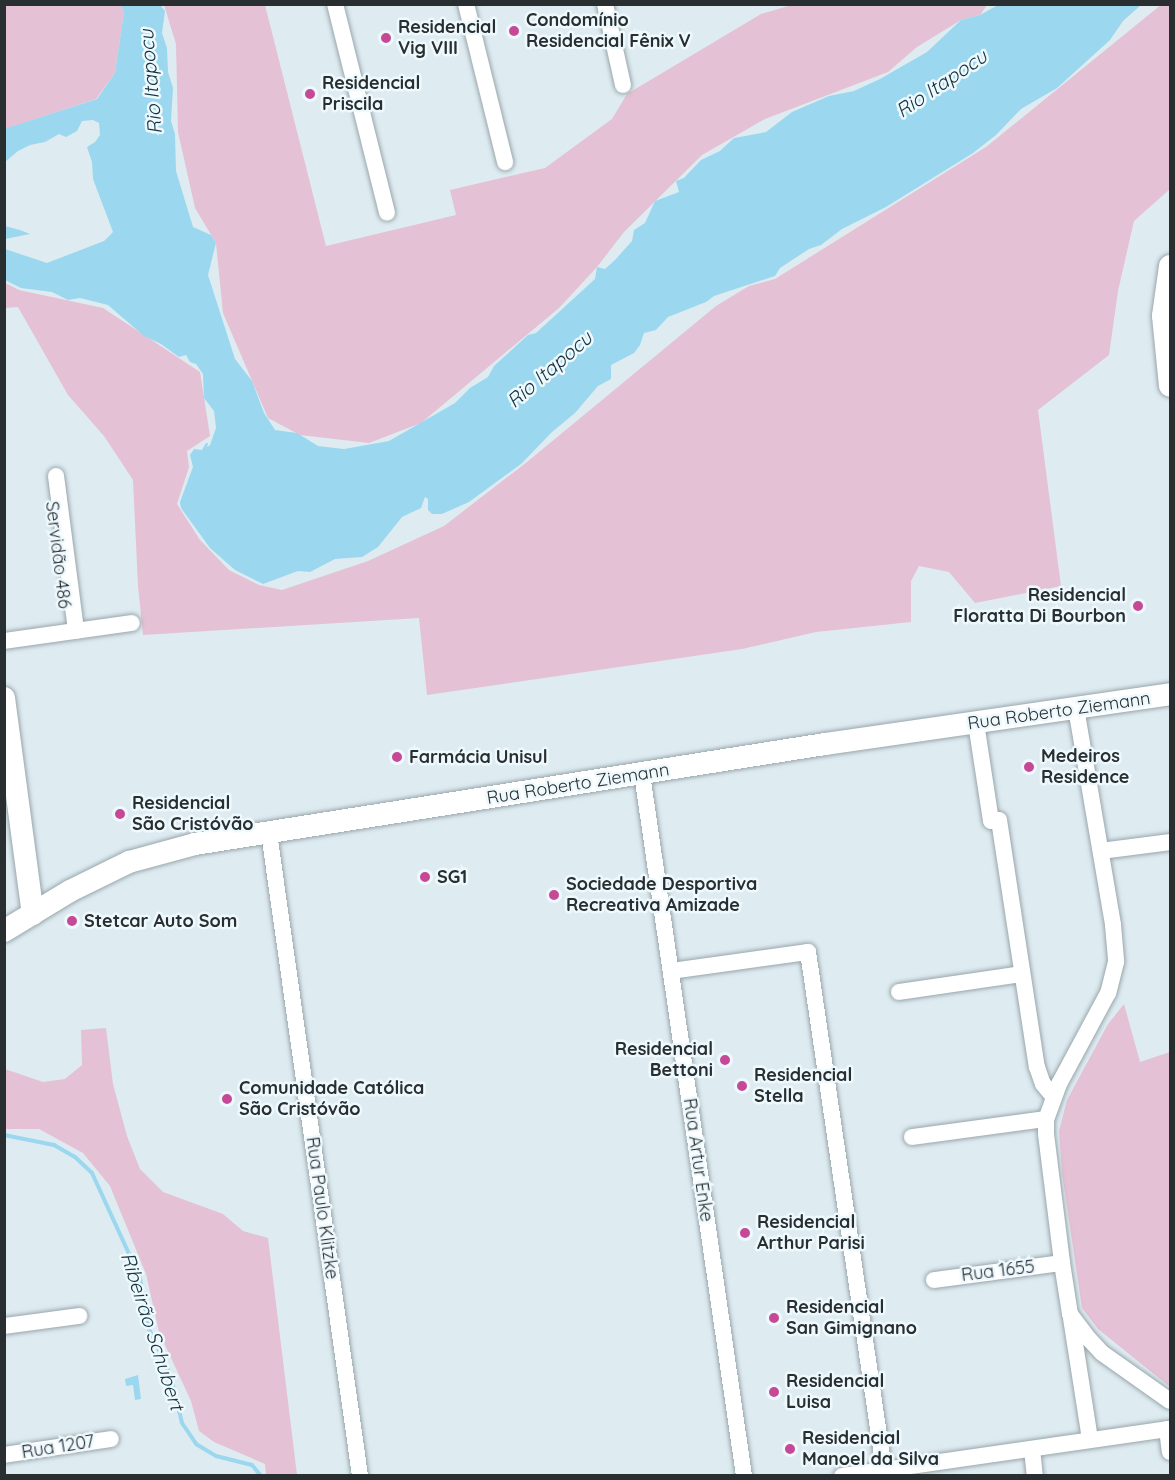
<!DOCTYPE html>
<meta charset="utf-8">
<style>
body{margin:0}
#map{position:relative;width:1175px;height:1480px;overflow:hidden;background:#deecf2;font-family:Quicksand,sans-serif}
div>[style]{position:absolute}
.green>*{inset:0;background:#e4c1d4}
.water>*{inset:0;background:#9bd7ef}
.stream>*{height:4px;margin:-2px;padding:0 2px;transform-origin:2px;border-radius:2px;background:#9bd7ef}
.roads{filter:drop-shadow(0 0 2px #99a6ab) drop-shadow(0 0 2px #99a6ab)}
.street>*{height:16px;margin:-8px;padding:0 8px;transform-origin:8px;border-radius:8px;background:#fff}
.secondary>*{height:22px;margin:-11px;padding:0 11px;transform-origin:11px;border-radius:11px;background:#fff}
.dots>*{width:16px;height:16px;translate:-50% -50%;box-sizing:border-box;border:3px solid #eef9fe;border-radius:50%}
span{translate:-50% -50%;white-space:nowrap;text-align:center;line-height:1.15;-webkit-text-stroke:5px #eef9fe;paint-order:stroke}
.poi-label{font-size:18px;color:#292e30;font-weight:700}
.left{translate:0 -50%;text-align:left}
.right{translate:-100% -50%;text-align:right}
.street-label{font-size:18px;color:#292e30}
.water-label{font-size:20px;color:#15323d;font-style:italic}
.frame{position:absolute;inset:0;border:6px solid #292e30;pointer-events:none}
</style>
<div id="map">
<div class="green">
<i style="clip-path:polygon(795px 4px,987px 5px,980px 15px,961px 20px,917px 47px,888px 72px,765px 119px,702px 155px,624px 232px,597px 267px,559px 308px,421px 423px,369px 443px,300px 435px,268px 418px,223px 313px,216px 243px,195px 208px,178px 132px,176px 44px,164px 5px,265px 5px,326px 246px,456px 215px,450px 190px,545px 168px,612px 119px,627px 94px,761px 14px)"></i>
<i style="clip-path:polygon(1162px 4px,1170px 5px,1170px 189px,1134px 221px,1118px 291px,1109px 355px,1038px 410px,1061px 586px,975px 603px,949px 572px,919px 566px,911px 581px,911px 622px,816px 632px,742px 649px,427px 695px,419px 618px,143px 635px,138px 586px,133px 480px,104px 436px,68px 395px,18px 307px,5px 308px,5px 283px,19px 290px,103px 308px,200px 372px,210px 436px,187px 451px,189px 467px,177px 504px,200px 540px,229px 570px,259px 585px,282px 590px,368px 561px,444px 526px,527px 462px,716px 306px,749px 286px,775px 279px,986px 147px)"></i>
<i style="clip-path:polygon(5px 5px,121px 5px,124px 12px,115px 73px,96px 99px,5px 129px)"></i>
<i style="clip-path:polygon(1124px 1004px,1140px 1062px,1170px 1052px,1170px 1387px,1098px 1329px,1082px 1308px,1062px 1173px,1059px 1131px,1067px 1100px,1108px 1024px)"></i>
<i style="clip-path:polygon(106px 1028px,113px 1084px,127px 1136px,140px 1169px,163px 1192px,223px 1214px,243px 1231px,268px 1238px,297px 1475px,266px 1475px,265px 1464px,214px 1442px,199px 1431px,191px 1401px,159px 1332px,146px 1274px,110px 1186px,83px 1153px,39px 1129px,5px 1129px,5px 1069px,43px 1082px,65px 1079px,82px 1065px,81px 1030px)"></i>
</div>
<div class="water">
<i style="clip-path:polygon(121px 5px,160px 5px,165px 11px,162px 33px,167px 48px,168px 72px,173px 88px,171px 121px,175px 134px,176px 171px,193px 227px,211px 235px,216px 243px,208px 275px,235px 359px,252px 381px,264px 413px,275px 430px,297px 433px,318px 446px,344px 449px,389px 441px,455px 403px,470px 388px,488px 377px,494px 366px,528px 335px,536px 333px,595px 279px,597px 267px,605px 269px,615px 260px,632px 241px,634px 230px,645px 223px,655px 201px,679px 192px,676px 181px,684px 178px,701px 160px,720px 151px,734px 138px,766px 132px,792px 112px,829px 96px,854px 91px,880px 79px,927px 52px,961px 20px,980px 15px,998px 5px,1141px 5px,1123px 21px,1110px 40px,1057px 88px,1021px 109px,996px 135px,973px 153px,886px 207px,842px 229px,821px 245px,809px 249px,780px 268px,775px 276px,714px 296px,706px 302px,668px 317px,656px 330px,644px 333px,640px 345px,634px 353px,611px 365px,611px 379px,598px 386px,575px 413px,552px 432px,521px 464px,469px 502px,442px 514px,432px 514px,428px 510px,428px 499px,425px 497px,421px 508px,402px 517px,378px 547px,362px 557px,335px 559px,310px 572px,298px 571px,263px 584px,235px 570px,210px 548px,181px 508px,180px 502px,193px 467px,190px 455px,194px 449px,202px 450px,206px 443px,208px 443px,207px 447px,210px 445px,216px 428px,214px 411px,204px 398px,203px 374px,196px 364px,190px 362px,186px 355px,179px 357px,161px 344px,144px 336px,108px 305px,80px 298px,68px 300px,52px 292px,21px 288px,5px 280px,5px 249px,47px 263px,104px 241px,113px 232px,93px 179px,92px 162px,87px 147px,95px 142px,100px 135px,99px 123px,93px 120px,82px 121px,77px 131px,66px 137px,59px 134px,45px 142px,30px 145px,18px 151px,5px 162px,4px 129px,97px 99px,115px 73px,124px 12px)"></i>
<i style="clip-path:polygon(5px 226px,20px 230px,30px 234px,5px 239px)"></i>
<i style="clip-path:polygon(138px 1375px,141px 1399px,135px 1400px,133px 1385px,126px 1386px,125px 1379px)"></i>
</div>
<div class="stream">
<i style="left:4px;top:1135px;width:51px;rotate:11.3deg"></i>
<i style="left:54px;top:1145px;width:24px;rotate:30deg"></i>
<i style="left:75px;top:1157px;width:23px;rotate:43deg"></i>
<i style="left:92px;top:1173px;width:115px;rotate:65.4deg"></i>
<i style="left:140px;top:1278px;width:52px;rotate:80deg"></i>
<i style="left:149px;top:1329px;width:50px;rotate:65deg"></i>
<i style="left:170px;top:1374px;width:50px;rotate:76.2deg"></i>
<i style="left:182px;top:1423px;width:25px;rotate:56deg"></i>
<i style="left:196px;top:1444px;width:23px;rotate:31deg"></i>
<i style="left:216px;top:1456px;width:37px;rotate:14deg"></i>
<i style="left:252px;top:1465px;width:14px;rotate:51deg"></i>
</div>
<div class="roads">
<div class="street">
<i style="left:335px;top:4px;width:215px;rotate:76deg"></i>
<i style="left:466px;top:4px;width:163px;rotate:76.1deg"></i>
<i style="left:605px;top:4px;width:83px;rotate:77.5deg"></i>
<i style="left:56px;top:476px;width:156px;rotate:82.6deg"></i>
<i style="left:4px;top:641px;width:129px;rotate:-8deg"></i>
<i style="left:1076px;top:708px;width:220px;rotate:80.3deg"></i>
<i style="left:1113px;top:925px;width:37px;rotate:85deg"></i>
<i style="left:1116px;top:962px;width:32px;rotate:104deg"></i>
<i style="left:1108px;top:993px;width:103px;rotate:118.3deg"></i>
<i style="left:1059px;top:1084px;width:37px;rotate:110deg"></i>
<i style="left:1046px;top:1119px;width:15px;rotate:90deg"></i>
<i style="left:1046px;top:1134px;width:130px;rotate:82.9deg"></i>
<i style="left:1062px;top:1263px;width:52px;rotate:81.1deg"></i>
<i style="left:1070px;top:1314px;width:31px;rotate:53deg"></i>
<i style="left:1089px;top:1339px;width:19px;rotate:47deg"></i>
<i style="left:1102px;top:1353px;width:83px;rotate:35.2deg"></i>
<i style="left:976px;top:723px;width:99px;rotate:81.3deg"></i>
<i style="left:991px;top:821px;width:8px;rotate:-7deg"></i>
<i style="left:999px;top:820px;width:250px;rotate:81.3deg"></i>
<i style="left:1037px;top:1067px;width:18px;rotate:71deg"></i>
<i style="left:1043px;top:1084px;width:16px;rotate:50deg"></i>
<i style="left:642px;top:774px;width:709px;rotate:81.73deg"></i>
<i style="left:269px;top:833px;width:649px;rotate:81.94deg"></i>
<i style="left:1101px;top:851px;width:70px;rotate:-7.4deg"></i>
<i style="left:671px;top:971px;width:138px;rotate:-7.9deg"></i>
<i style="left:808px;top:952px;width:530px;rotate:81.64deg"></i>
<i style="left:899px;top:992px;width:124px;rotate:-8.3deg"></i>
<i style="left:912px;top:1137px;width:135px;rotate:-7.7deg"></i>
<i style="left:934px;top:1280px;width:129px;rotate:-7.6deg"></i>
<i style="left:1071px;top:1318px;width:123px;rotate:81.1deg"></i>
<i style="left:4px;top:1326px;width:76px;rotate:-7.6deg"></i>
<i style="left:1167px;top:1429px;width:23px;rotate:83deg"></i>
<i style="left:1032px;top:1449px;width:27px;rotate:84deg"></i>
<i style="left:4px;top:1455px;width:108px;rotate:-8.5deg"></i>
<i style="left:842px;top:1476px;width:331px;rotate:-8.2deg"></i>
</div>
<div class="secondary">
<i style="left:1170px;top:266px;width:50px;rotate:98deg"></i>
<i style="left:1163px;top:316px;width:70px;rotate:84.3deg"></i>
<i style="left:4px;top:698px;width:218px;rotate:82.4deg"></i>
<i style="left:4px;top:931px;width:77px;rotate:-31.2deg"></i>
<i style="left:70px;top:891px;width:66px;rotate:-26.2deg"></i>
<i style="left:129px;top:862px;width:68px;rotate:-15.3deg"></i>
<i style="left:195px;top:844px;width:638px;rotate:-9.02deg"></i>
<i style="left:825px;top:744px;width:349px;rotate:-8.2deg"></i>
</div>
</div>
<div class="dots">
<i style="left:514px;top:31px;background:#c64998"></i>
<i style="left:386px;top:38px;background:#c64998"></i>
<i style="left:310px;top:94px;background:#c64998"></i>
<i style="left:1138px;top:606px;background:#c64998"></i>
<i style="left:397px;top:757px;background:#c64998"></i>
<i style="left:1029px;top:767px;background:#c64998"></i>
<i style="left:120px;top:814px;background:#c64998"></i>
<i style="left:425px;top:877px;background:#c64998"></i>
<i style="left:554px;top:895px;background:#c64998"></i>
<i style="left:72px;top:921px;background:#c64998"></i>
<i style="left:725px;top:1060px;background:#c64998"></i>
<i style="left:742px;top:1086px;background:#c64998"></i>
<i style="left:227px;top:1099px;background:#c64998"></i>
<i style="left:745px;top:1233px;background:#c64998"></i>
<i style="left:774px;top:1318px;background:#c64998"></i>
<i style="left:774px;top:1392px;background:#c64998"></i>
<i style="left:790px;top:1449px;background:#c64998"></i>
</div>
<div class="poi-label">
<span class="left" style="left:526px;top:31px">Condomínio<br>Residencial Fênix V</span>
<span class="left" style="left:398px;top:38px">Residencial<br>Vig VIII</span>
<span class="left" style="left:322px;top:94px">Residencial<br>Priscila</span>
<span class="right" style="left:1126px;top:606px">Residencial<br>Floratta Di Bourbon</span>
<span class="left" style="left:409px;top:757px">Farmácia Unisul</span>
<span class="left" style="left:1041px;top:767px">Medeiros<br>Residence</span>
<span class="left" style="left:132px;top:814px">Residencial<br>São Cristóvão</span>
<span class="left" style="left:437px;top:877px">SG1</span>
<span class="left" style="left:566px;top:895px">Sociedade Desportiva<br>Recreativa Amizade</span>
<span class="left" style="left:84px;top:921px">Stetcar Auto Som</span>
<span class="right" style="left:713px;top:1060px">Residencial<br>Bettoni</span>
<span class="left" style="left:754px;top:1086px">Residencial<br>Stella</span>
<span class="left" style="left:239px;top:1099px">Comunidade Católica<br>São Cristóvão</span>
<span class="left" style="left:757px;top:1233px">Residencial<br>Arthur Parisi</span>
<span class="left" style="left:786px;top:1318px">Residencial<br>San Gimignano</span>
<span class="left" style="left:786px;top:1392px">Residencial<br>Luisa</span>
<span class="left" style="left:802px;top:1449px">Residencial<br>Manoel da Silva</span>
</div>
<div class="street-label">
<span style="left:58px;top:555px;rotate:83deg">Servidão 486</span>
<span style="left:1059px;top:711px;rotate:-8deg">Rua Roberto Ziemann</span>
<span style="left:578px;top:784px;rotate:-9deg">Rua Roberto Ziemann</span>
<span style="left:698px;top:1160px;rotate:82deg">Rua Artur Enke</span>
<span style="left:322px;top:1208px;rotate:82deg">Rua Paulo Klitzke</span>
<span style="left:998px;top:1271px;rotate:-7deg">Rua 1655</span>
<span style="left:58px;top:1447px;rotate:-9deg">Rua 1207</span>
</div>
<div class="water-label">
<span style="left:150px;top:82px;rotate:-95deg">Rio Itapocu</span>
<span style="left:941px;top:83px;rotate:-34deg">Rio Itapocu</span>
<span style="left:549px;top:369px;rotate:-41deg">Rio Itapocu</span>
<span style="left:153px;top:1331px;rotate:72deg">Ribeirão Schubert</span>
</div>
<div class="frame"></div>
</div>
